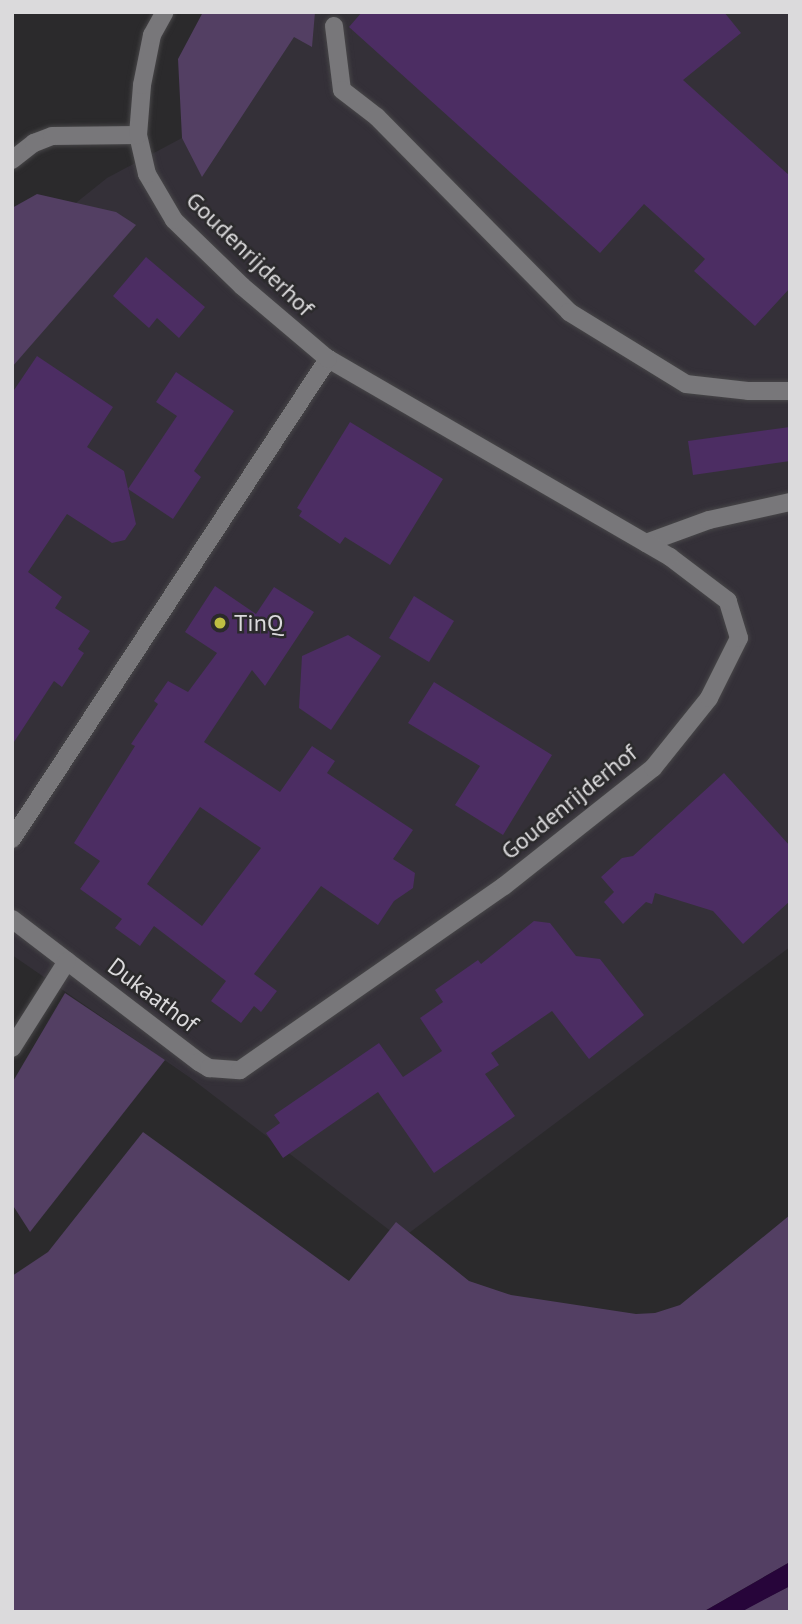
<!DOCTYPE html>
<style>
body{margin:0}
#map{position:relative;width:802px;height:1624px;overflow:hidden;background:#2b2a2c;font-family:"PT Sans",sans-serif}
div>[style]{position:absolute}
.built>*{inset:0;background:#343038}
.green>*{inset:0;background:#533f63}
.water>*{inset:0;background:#27053a}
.building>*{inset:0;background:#4c2d63}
.roads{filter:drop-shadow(0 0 2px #474648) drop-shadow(0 0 2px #474648)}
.lane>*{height:18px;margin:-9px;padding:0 9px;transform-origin:9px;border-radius:9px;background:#78777a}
.street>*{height:18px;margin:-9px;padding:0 9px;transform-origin:9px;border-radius:9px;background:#78777a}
.secondary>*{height:18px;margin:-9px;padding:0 9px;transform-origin:9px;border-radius:9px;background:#78777a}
.dots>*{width:19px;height:19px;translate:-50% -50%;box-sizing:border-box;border:4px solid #2b2a2c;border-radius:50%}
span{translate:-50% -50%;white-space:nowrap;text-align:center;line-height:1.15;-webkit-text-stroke:5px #2b2a2c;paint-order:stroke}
.street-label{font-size:24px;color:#dbdadc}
.poi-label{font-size:24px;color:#dbdadc}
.left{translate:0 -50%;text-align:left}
.frame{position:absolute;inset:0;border:14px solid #dbdadc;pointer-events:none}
</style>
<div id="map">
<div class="built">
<i style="clip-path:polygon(239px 12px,790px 12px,790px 947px,401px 1239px,192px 1079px,12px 955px,12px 254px,107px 178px,195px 131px)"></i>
</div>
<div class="green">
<i style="clip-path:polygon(203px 12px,315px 12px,312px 47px,294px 37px,202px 177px,182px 138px,178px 59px)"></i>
<i style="clip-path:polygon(37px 194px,116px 212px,136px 225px,12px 367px,12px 208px)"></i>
<i style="clip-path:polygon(65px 993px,165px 1060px,30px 1232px,12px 1204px,12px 1083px)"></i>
<i style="clip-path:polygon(143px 1132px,349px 1281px,396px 1222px,469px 1281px,511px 1295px,636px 1314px,655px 1313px,680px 1305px,790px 1215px,790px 1562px,703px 1612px,12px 1612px,12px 1276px,48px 1252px)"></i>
<i style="clip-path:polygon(790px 1586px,790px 1612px,741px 1612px,749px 1607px)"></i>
</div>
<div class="water">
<i style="clip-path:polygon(790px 1562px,790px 1586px,741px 1612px,703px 1612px)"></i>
</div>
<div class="building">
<i style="clip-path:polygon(362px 12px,724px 12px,741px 33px,683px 80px,790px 176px,790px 288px,755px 326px,694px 271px,705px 259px,644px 204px,600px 253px,349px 27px)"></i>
<i style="clip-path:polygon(146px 257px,205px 307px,179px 338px,157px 318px,149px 328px,113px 296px)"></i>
<i style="clip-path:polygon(37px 356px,113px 407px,87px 447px,124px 471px,136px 524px,125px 540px,112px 543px,67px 514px,28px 572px,62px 597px,55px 608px,90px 631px,78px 649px,84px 653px,62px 687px,54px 681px,12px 745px,12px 393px)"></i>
<i style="clip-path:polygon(176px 372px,234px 411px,194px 471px,201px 477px,173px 519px,128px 489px,177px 416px,156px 402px)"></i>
<i style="clip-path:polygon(350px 422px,443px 479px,390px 565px,345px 537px,340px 544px,299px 516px,302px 511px,297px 508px)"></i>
<i style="clip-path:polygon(790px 427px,790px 461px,693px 475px,688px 441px)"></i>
<i style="clip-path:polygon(evenodd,215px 586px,256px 614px,274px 587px,314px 612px,265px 686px,252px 670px,204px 742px,280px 792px,312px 746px,335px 761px,327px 773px,413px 830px,393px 859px,415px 873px,413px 888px,394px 901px,378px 925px,321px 886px,254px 974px,277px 991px,261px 1012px,254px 1006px,241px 1023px,211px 1001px,226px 981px,154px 926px,140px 946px,115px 928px,122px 919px,80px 889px,100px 861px,74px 843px,135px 746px,131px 744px,158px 704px,154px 701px,168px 681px,188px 692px,217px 653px,185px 632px,215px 586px,200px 807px,261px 848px,202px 926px,147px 884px,200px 807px)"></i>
<i style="clip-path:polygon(414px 596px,454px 621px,429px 662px,389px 638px)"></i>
<i style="clip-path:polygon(348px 635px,381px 656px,331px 730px,299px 708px,302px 656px)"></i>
<i style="clip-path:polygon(434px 682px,552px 755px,503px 835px,455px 805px,480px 766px,408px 723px)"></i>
<i style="clip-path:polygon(724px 773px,790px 846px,790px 901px,743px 944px,713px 911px,655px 893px,652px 904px,646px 902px,623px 924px,604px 902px,614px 892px,601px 877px,622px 858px,633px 856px)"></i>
<i style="clip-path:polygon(534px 921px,550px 923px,576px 956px,600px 959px,644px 1015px,589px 1059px,552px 1011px,491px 1053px,499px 1065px,485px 1074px,515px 1116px,434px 1173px,378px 1092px,283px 1158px,266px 1133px,280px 1123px,274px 1115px,379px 1043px,403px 1077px,442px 1051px,420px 1018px,443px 1002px,435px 990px,478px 960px,481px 964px)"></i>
</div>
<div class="roads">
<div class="lane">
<i style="left:334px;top:26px;width:64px;rotate:82.9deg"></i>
<i style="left:342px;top:90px;width:44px;rotate:37.6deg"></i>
<i style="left:377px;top:117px;width:274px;rotate:45.4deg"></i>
<i style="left:569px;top:312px;width:137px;rotate:31.6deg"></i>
<i style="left:686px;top:384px;width:62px;rotate:6.4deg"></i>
<i style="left:748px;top:391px;width:42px"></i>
<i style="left:646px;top:543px;width:67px;rotate:-20.1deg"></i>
<i style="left:709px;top:520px;width:83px;rotate:-12.5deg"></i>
</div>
<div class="street">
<i style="left:12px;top:839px;width:575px;rotate:-56.64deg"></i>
<i style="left:12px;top:919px;width:235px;rotate:37.4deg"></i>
<i style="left:199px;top:1062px;width:12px;rotate:31deg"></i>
<i style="left:209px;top:1068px;width:31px;rotate:4deg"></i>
<i style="left:240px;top:1070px;width:322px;rotate:-34.9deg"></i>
<i style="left:504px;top:886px;width:190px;rotate:-38.4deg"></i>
<i style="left:653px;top:768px;width:90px;rotate:-51.3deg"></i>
<i style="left:709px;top:698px;width:67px;rotate:-63.4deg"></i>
<i style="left:739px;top:638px;width:39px;rotate:-107deg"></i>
<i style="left:728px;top:601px;width:73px;rotate:-142.8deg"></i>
<i style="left:670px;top:557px;width:395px;rotate:-149.9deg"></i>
<i style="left:328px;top:359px;width:113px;rotate:-139.7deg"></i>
<i style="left:242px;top:286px;width:95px;rotate:-135.9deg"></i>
<i style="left:174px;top:220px;width:53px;rotate:-120.4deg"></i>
<i style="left:147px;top:174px;width:40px;rotate:-103deg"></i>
<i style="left:12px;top:1048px;width:103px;rotate:-57.7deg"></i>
</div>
<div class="secondary">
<i style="left:12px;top:160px;width:28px;rotate:-38deg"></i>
<i style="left:34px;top:143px;width:19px;rotate:-21deg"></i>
<i style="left:52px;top:136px;width:86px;rotate:-0.7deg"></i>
<i style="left:138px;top:135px;width:50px;rotate:-85.4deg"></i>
<i style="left:142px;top:85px;width:51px;rotate:-78.7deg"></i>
<i style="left:152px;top:35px;width:26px;rotate:-61deg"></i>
</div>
</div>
<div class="dots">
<i style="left:220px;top:623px;background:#bebe42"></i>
</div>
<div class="street-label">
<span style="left:250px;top:254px;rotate:44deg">Goudenrijderhof</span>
<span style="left:569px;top:802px;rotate:-39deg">Goudenrijderhof</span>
<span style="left:153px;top:995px;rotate:37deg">Dukaathof</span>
</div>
<div class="poi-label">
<span class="left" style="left:234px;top:623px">TinQ</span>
</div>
<div class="frame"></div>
</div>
